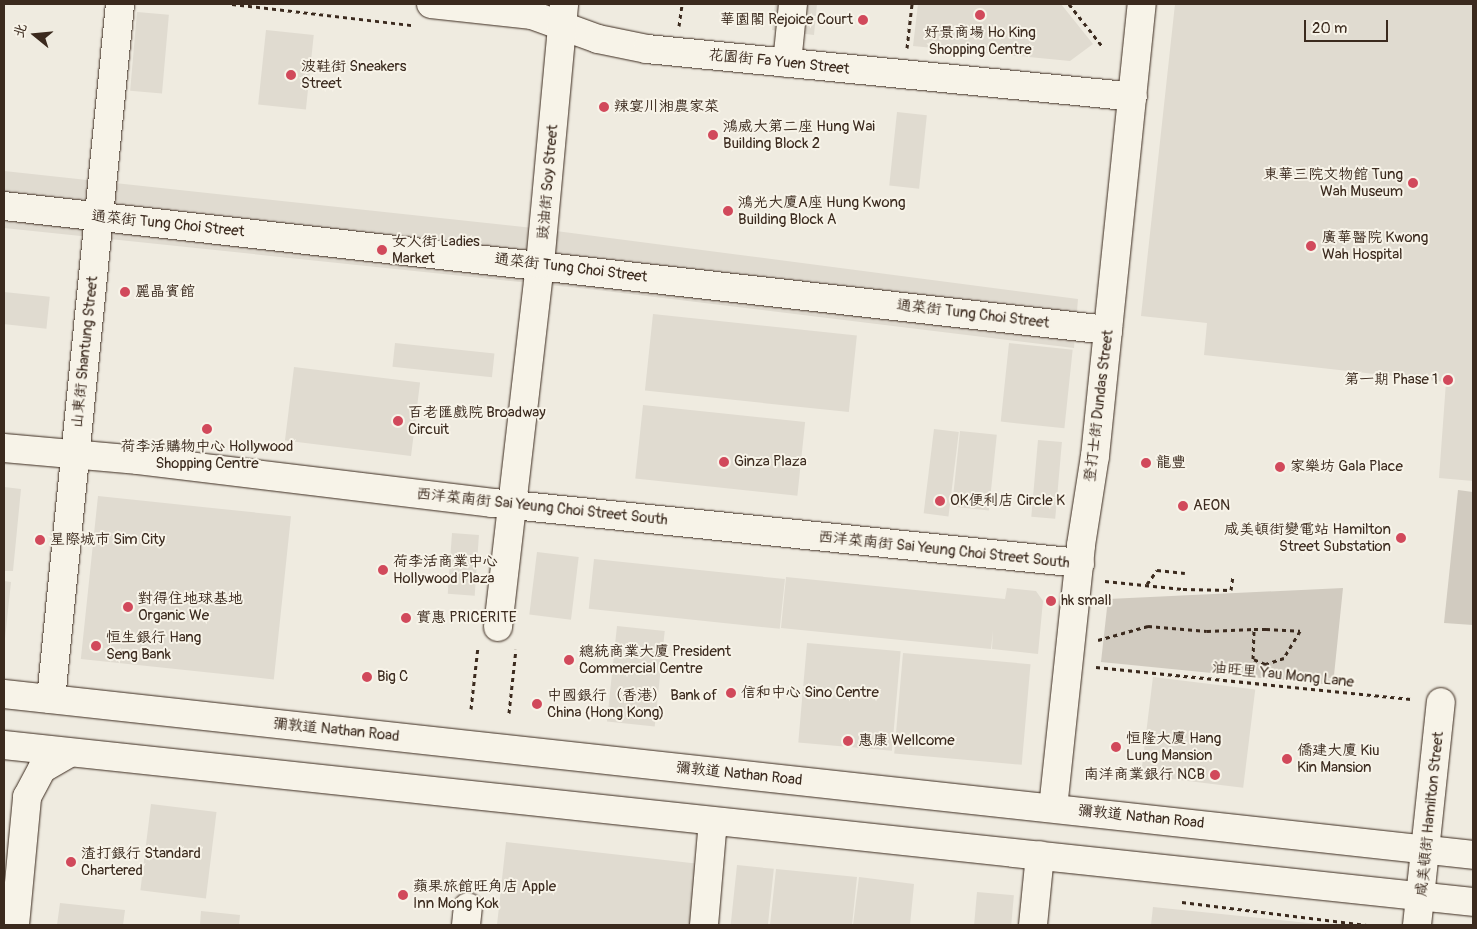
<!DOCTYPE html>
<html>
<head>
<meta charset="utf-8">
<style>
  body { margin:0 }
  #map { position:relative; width:1477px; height:929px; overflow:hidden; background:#efebe0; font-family:Pangolin,"LXGW WenKai TC",sans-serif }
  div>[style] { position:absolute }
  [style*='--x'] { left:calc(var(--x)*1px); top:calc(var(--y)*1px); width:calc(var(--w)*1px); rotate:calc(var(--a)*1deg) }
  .built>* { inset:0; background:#e0dbd0; transform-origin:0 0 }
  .green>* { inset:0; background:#d1cbc0 }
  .path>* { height:3px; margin-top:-1.5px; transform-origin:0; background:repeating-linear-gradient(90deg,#3b2a1e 0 4px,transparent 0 8px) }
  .roads { filter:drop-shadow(0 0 1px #3b2a1e) drop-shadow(0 0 1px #3b2a1e) }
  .minor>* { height:28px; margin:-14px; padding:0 14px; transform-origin:14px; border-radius:14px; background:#f7f3e8 }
  .major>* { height:28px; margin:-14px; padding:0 14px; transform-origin:14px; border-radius:14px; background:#f7f3e8 }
  .dots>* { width:14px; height:14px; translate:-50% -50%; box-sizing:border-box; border:2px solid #f7f3e8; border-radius:50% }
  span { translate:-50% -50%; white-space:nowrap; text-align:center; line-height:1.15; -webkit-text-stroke:4px #f7f3e8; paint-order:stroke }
  .poi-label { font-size:15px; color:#3b2a1e }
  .right { translate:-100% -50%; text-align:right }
  .left { translate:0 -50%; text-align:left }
  .street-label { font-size:15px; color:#3b2a1e }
  .frame { position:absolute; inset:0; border:5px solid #3b2a1e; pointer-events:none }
  .north { position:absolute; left:10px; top:10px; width:50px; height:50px; -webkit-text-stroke:4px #f7f3e8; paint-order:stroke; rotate:287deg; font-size:14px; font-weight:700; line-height:20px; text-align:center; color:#3b2a1e }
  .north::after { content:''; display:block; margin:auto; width:18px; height:22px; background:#3b2a1e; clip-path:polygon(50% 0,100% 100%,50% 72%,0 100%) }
  .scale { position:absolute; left:1304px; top:20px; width:84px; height:22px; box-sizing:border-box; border:2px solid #3b2a1e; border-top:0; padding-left:6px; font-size:15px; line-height:18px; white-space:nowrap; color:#3b2a1e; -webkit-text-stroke:4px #f7f3e8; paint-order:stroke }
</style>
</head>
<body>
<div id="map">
  <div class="built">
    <i style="clip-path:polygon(775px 4px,817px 4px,814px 35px,772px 30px)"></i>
    <i style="clip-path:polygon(918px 4px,1061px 4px,1093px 44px,1070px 61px,913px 46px)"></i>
    <i style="clip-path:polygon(1175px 4px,1473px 4px,1473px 481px,1439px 478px,1446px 382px,1204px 355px,1207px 323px,1141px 316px)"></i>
    <i style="left:137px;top:12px;width:32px;height:79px;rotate:5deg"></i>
    <i style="left:266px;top:30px;width:48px;height:75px;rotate:6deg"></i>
    <i style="left:897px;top:112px;width:30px;height:74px;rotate:6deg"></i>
    <i style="clip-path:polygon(4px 171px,533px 228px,1078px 299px,1074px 348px,597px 290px,4px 228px)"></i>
    <i style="left:4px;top:292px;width:46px;height:32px;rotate:6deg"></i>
    <i style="left:653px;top:314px;width:205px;height:77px;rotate:6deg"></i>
    <i style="left:395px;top:343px;width:100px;height:24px;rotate:6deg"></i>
    <i style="left:1009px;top:343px;width:64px;height:79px;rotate:6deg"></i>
    <i style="left:294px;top:367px;width:127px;height:74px;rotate:7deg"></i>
    <i style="left:643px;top:405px;width:163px;height:74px;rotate:6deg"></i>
    <i style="left:934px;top:429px;width:25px;height:85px;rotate:7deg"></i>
    <i style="left:960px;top:431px;width:37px;height:76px;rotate:6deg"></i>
    <i style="left:1038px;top:440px;width:24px;height:77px;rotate:5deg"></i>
    <i style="clip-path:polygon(4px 487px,21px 489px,13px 571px,4px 571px)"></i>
    <i style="left:98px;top:496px;width:194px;height:164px;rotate:6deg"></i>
    <i style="left:452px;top:533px;width:27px;height:61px;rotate:4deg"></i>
    <i style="left:537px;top:552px;width:42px;height:63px;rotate:7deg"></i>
    <i style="left:594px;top:559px;width:192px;height:50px;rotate:6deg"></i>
    <i style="clip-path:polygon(786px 577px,1005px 599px,1007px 588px,1036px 591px,1043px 601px,1038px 654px,992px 649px,993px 631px,991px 649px,781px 628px)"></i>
    <i style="clip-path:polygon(4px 581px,11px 582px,4px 648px)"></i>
    <i style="left:617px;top:626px;width:48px;height:96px;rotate:6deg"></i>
    <i style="left:807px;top:643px;width:94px;height:100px;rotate:5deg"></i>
    <i style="left:903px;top:653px;width:128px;height:101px;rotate:5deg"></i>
    <i style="left:1153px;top:677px;width:103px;height:99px;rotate:7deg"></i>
    <i style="left:151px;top:804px;width:66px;height:87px;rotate:7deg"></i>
    <i style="clip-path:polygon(506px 842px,700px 864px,693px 925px,497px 925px)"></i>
    <i style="left:737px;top:865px;width:37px;height:60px;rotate:6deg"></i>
    <i style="clip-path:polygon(776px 869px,857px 877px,852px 925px,770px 925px)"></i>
    <i style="clip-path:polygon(859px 877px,914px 884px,910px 925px,853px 925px)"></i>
    <i style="left:977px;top:892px;width:37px;height:33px;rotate:5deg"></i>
    <i style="clip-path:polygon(60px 903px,125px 910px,123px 925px,57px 925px)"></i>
    <i style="clip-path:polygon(1153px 907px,1327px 925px,1151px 925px)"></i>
    <i style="clip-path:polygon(201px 911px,240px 915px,239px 925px,200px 925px)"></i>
  </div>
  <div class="green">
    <i style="clip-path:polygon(1458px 490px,1473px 492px,1473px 625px,1444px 623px)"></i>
    <i style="clip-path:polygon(1343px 588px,1333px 685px,1101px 662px,1108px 599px)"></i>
  </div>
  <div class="path">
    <i style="--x:232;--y:4;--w:181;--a:6.7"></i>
    <i style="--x:1069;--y:4;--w:53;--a:51.8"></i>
    <i style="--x:679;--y:26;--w:22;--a:-82"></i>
    <i style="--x:907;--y:48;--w:44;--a:-83.5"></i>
    <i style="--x:1105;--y:581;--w:78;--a:5.9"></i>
    <i style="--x:1183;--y:589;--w:48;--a:1.2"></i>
    <i style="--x:1231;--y:590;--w:15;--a:-82"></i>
    <i style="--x:1147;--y:584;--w:17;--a:-54"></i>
    <i style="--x:1157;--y:570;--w:28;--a:6"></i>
    <i style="--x:1098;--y:640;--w:52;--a:-15.6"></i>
    <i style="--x:1148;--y:626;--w:59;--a:4.8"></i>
    <i style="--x:1207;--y:631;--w:47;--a:-2.4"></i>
    <i style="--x:1254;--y:629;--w:12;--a:0"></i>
    <i style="--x:1266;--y:629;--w:34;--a:3"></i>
    <i style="--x:1300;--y:631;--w:31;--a:121"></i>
    <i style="--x:1284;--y:658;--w:20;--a:162"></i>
    <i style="--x:1265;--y:664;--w:13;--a:-157"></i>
    <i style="--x:1253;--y:659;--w:30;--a:-88"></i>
    <i style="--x:1096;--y:667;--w:319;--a:5.8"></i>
    <i style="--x:471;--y:709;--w:62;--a:-83.6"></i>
    <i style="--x:509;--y:713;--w:64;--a:-83.8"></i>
    <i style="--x:1182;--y:902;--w:186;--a:7.1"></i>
  </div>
  <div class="roads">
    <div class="minor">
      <i style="--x:431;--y:4;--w:102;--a:6.2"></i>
      <i style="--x:532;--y:15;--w:70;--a:20"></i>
      <i style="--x:598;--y:39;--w:50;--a:11.5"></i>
      <i style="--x:647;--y:49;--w:488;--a:5.6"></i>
      <i style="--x:787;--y:63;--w:59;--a:-84.2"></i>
      <i style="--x:4;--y:206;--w:1111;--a:6.41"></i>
      <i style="--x:4;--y:448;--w:135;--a:5.1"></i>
      <i style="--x:138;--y:460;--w:358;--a:6.9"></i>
      <i style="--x:493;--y:503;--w:590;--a:5.84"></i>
      <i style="--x:498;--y:627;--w:365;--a:-83.4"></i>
      <i style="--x:540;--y:264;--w:261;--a:-84.7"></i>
      <i style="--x:51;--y:699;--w:698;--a:-84.33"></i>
      <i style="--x:1053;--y:808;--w:264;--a:-83.9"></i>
      <i style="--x:1081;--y:545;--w:90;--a:-81.1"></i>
      <i style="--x:1095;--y:456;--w:454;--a:-84.1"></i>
      <i style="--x:15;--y:925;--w:129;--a:-84.6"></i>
      <i style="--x:27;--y:797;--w:32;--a:-62"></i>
      <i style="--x:42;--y:769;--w:32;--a:-30"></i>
      <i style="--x:466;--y:925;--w:18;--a:-84"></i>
      <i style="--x:704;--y:925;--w:93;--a:-85.1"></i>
      <i style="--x:712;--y:832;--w:11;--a:-105"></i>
      <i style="--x:1033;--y:925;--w:70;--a:-84.3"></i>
      <i style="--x:1417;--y:925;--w:224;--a:-83.9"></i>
    </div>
    <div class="major">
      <i style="--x:4;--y:694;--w:1478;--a:6.25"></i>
      <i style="--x:4;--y:745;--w:1477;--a:6.1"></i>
    </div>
  </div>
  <div class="dots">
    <i style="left:980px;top:15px;background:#d1495b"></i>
    <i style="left:863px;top:20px;background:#d1495b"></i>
    <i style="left:291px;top:75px;background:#d1495b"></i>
    <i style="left:604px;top:107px;background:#d1495b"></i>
    <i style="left:713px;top:135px;background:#d1495b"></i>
    <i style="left:1413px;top:183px;background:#d1495b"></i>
    <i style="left:728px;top:211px;background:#d1495b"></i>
    <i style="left:1311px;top:246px;background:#d1495b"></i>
    <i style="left:382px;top:250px;background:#d1495b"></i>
    <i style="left:125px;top:292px;background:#d1495b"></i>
    <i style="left:1448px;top:380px;background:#d1495b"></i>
    <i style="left:398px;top:421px;background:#d1495b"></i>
    <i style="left:207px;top:429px;background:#d1495b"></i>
    <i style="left:724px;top:462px;background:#d1495b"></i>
    <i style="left:1146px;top:463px;background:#d1495b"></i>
    <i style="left:1280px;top:467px;background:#d1495b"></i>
    <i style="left:940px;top:501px;background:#d1495b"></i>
    <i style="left:1183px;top:506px;background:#d1495b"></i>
    <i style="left:1401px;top:538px;background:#d1495b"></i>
    <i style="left:40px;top:540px;background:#d1495b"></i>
    <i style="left:383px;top:570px;background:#d1495b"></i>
    <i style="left:1051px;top:601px;background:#d1495b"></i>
    <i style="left:128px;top:607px;background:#d1495b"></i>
    <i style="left:406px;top:618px;background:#d1495b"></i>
    <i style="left:96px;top:646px;background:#d1495b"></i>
    <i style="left:569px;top:660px;background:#d1495b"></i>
    <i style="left:367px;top:677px;background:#d1495b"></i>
    <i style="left:731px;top:693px;background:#d1495b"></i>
    <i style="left:537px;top:704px;background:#d1495b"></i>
    <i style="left:848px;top:741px;background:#d1495b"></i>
    <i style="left:1116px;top:747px;background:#d1495b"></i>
    <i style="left:1287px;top:759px;background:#d1495b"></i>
    <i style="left:1215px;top:775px;background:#d1495b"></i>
    <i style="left:71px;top:862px;background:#d1495b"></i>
    <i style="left:403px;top:895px;background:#d1495b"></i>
  </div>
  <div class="poi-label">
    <span class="right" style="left:853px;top:20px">華園閣 Rejoice Court</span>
    <span style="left:980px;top:41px">好景商場 Ho King<br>Shopping Centre</span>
    <span class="left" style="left:301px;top:75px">波鞋街 Sneakers<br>Street</span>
    <span class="left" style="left:614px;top:107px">辣宴川湘農家菜</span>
    <span class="left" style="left:723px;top:135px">鴻威大第二座 Hung Wai<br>Building Block 2</span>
    <span class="right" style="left:1403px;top:183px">東華三院文物館 Tung<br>Wah Museum</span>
    <span class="left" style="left:738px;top:211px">鴻光大廈A座 Hung Kwong<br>Building Block A</span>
    <span class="left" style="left:1322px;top:246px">廣華醫院 Kwong<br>Wah Hospital</span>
    <span class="left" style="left:392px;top:250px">女人街 Ladies<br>Market</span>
    <span class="left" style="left:135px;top:292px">麗晶賓館</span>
    <span class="right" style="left:1438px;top:380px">第一期 Phase 1</span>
    <span class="left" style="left:408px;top:421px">百老匯戲院 Broadway<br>Circuit</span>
    <span style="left:207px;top:455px">荷李活購物中心 Hollywood<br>Shopping Centre</span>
    <span class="left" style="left:734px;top:462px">Ginza Plaza</span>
    <span class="left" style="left:1156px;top:463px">龍豐</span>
    <span class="left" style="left:1290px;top:467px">家樂坊 Gala Place</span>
    <span class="left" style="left:950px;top:501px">OK便利店 Circle K</span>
    <span class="left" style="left:1193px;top:506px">AEON</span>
    <span class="right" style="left:1391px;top:538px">咸美頓街變電站 Hamilton<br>Street Substation</span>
    <span class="left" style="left:50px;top:540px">星際城市 Sim City</span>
    <span class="left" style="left:393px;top:570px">荷李活商業中心<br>Hollywood Plaza</span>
    <span class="left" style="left:138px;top:607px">對得住地球基地<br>Organic We</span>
    <span class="left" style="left:1061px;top:601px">hk small</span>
    <span class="left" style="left:416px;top:618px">實惠 PRICERITE</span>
    <span class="left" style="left:106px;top:646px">恒生銀行 Hang<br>Seng Bank</span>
    <span class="left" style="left:579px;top:660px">總統商業大廈 President<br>Commercial Centre</span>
    <span class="left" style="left:377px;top:677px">Big C</span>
    <span class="left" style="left:741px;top:693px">信和中心 Sino Centre</span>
    <span class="left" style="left:547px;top:704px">中國銀行（香港） Bank of<br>China (Hong Kong)</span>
    <span class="left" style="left:1126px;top:747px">恒隆大廈 Hang<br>Lung Mansion</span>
    <span class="left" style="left:858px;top:741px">惠康 Wellcome</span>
    <span class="left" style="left:1297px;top:759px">僑建大廈 Kiu<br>Kin Mansion</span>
    <span class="right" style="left:1205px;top:775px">南洋商業銀行 NCB</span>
    <span class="left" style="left:81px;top:862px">渣打銀行 Standard<br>Chartered</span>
    <span class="left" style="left:413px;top:895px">蘋果旅館旺角店 Apple<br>Inn Mong Kok</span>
  </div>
  <div class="street-label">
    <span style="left:779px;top:62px;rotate:6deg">花園街 Fa Yuen Street</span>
    <span style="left:548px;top:182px;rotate:-85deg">豉油街 Soy Street</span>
    <span style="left:168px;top:224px;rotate:6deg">通菜街 Tung Choi Street</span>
    <span style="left:571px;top:268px;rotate:7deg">通菜街 Tung Choi Street</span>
    <span style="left:973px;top:314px;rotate:7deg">通菜街 Tung Choi Street</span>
    <span style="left:85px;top:352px;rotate:-84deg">山東街 Shantung Street</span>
    <span style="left:1099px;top:406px;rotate:-83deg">登打士街 Dundas Street</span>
    <span style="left:542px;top:507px;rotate:6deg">西洋菜南街 Sai Yeung Choi Street South</span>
    <span style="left:944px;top:550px;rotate:6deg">西洋菜南街 Sai Yeung Choi Street South</span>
    <span style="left:1283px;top:675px;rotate:6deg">油旺里 Yau Mong Lane</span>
    <span style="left:336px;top:730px;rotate:6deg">彌敦道 Nathan Road</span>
    <span style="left:739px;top:774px;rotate:6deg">彌敦道 Nathan Road</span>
    <span style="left:1430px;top:814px;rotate:-84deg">咸美頓街 Hamilton Street</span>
    <span style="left:1141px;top:817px;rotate:6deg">彌敦道 Nathan Road</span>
  </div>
  <div class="frame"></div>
  <div class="north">北</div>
  <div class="scale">20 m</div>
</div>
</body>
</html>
